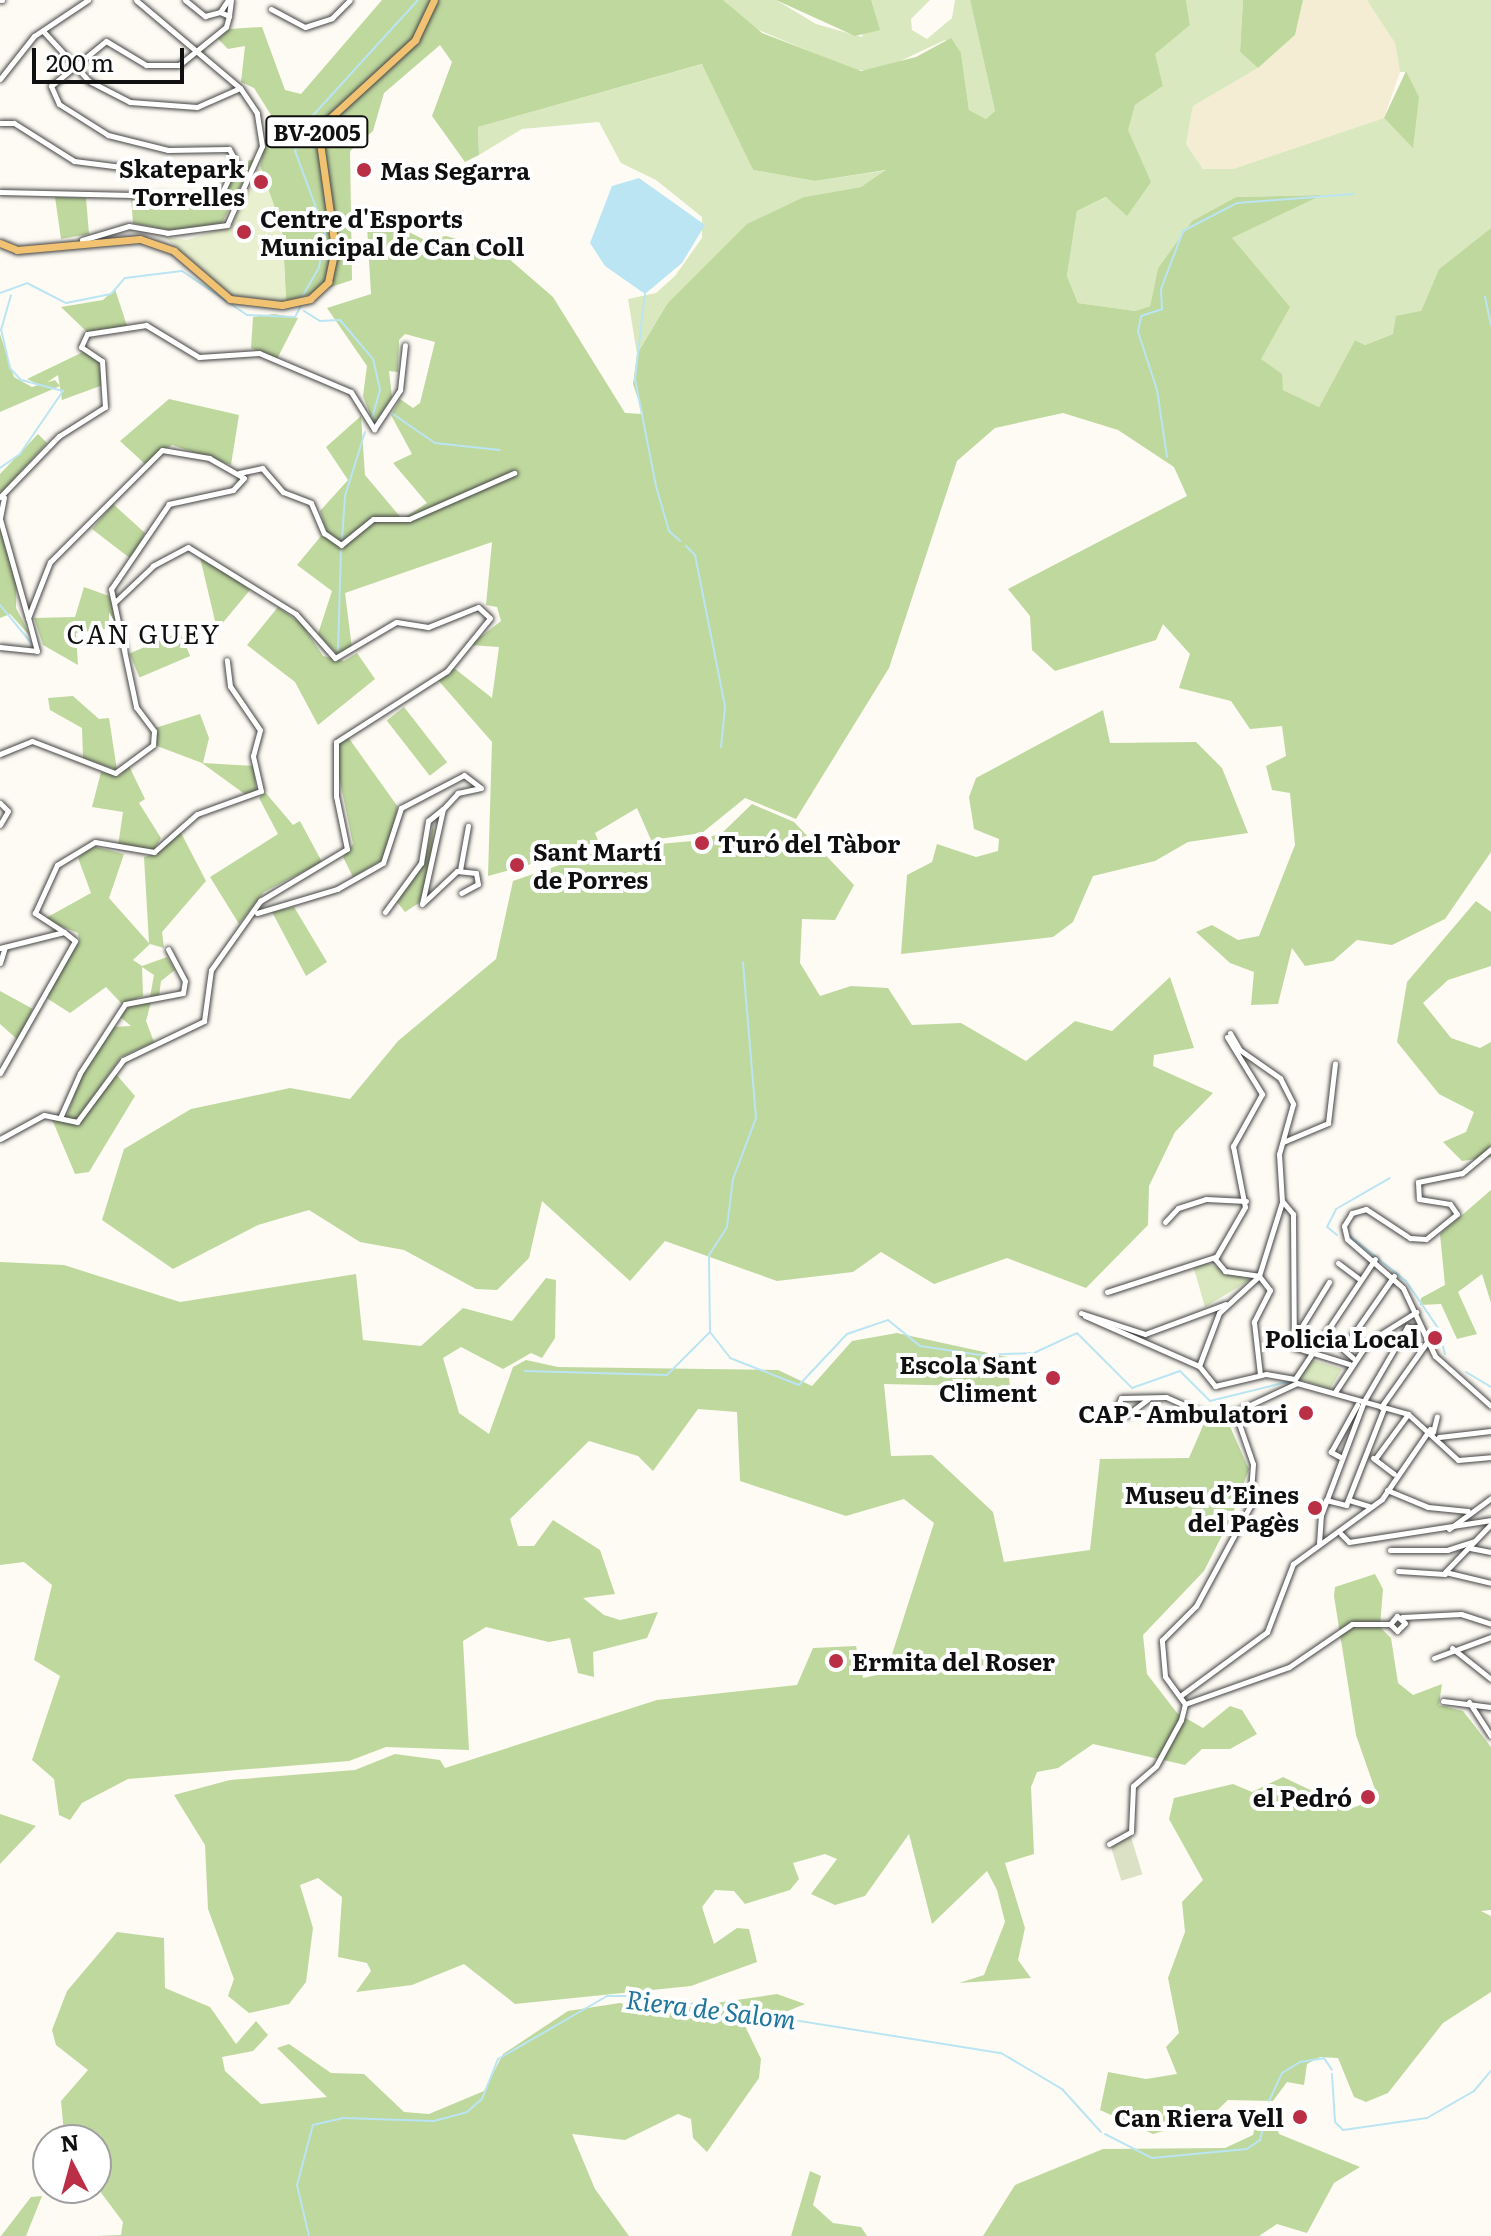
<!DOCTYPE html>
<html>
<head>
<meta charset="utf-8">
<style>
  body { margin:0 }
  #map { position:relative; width:1491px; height:2236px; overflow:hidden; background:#fefbf4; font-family:Literata,serif }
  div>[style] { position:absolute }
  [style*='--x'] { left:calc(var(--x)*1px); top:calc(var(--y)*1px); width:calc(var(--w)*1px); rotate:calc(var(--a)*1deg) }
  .farmland>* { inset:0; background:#f4edd4 }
  .green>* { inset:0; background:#d9e8be }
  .forest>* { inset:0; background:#bfd89e; transform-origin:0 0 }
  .cemetery>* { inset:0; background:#dbe1c4; transform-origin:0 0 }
  .pitch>* { inset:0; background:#e8f0cf }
  .water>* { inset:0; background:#bbe5f3 }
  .stream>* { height:2px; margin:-1px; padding:0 1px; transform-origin:1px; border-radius:1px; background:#bbe5f3 }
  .roads { filter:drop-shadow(0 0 2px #434343) drop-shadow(0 0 2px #434343) }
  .minor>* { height:5px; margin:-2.5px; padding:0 2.5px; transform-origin:2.5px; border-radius:2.5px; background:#fff }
  .major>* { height:7px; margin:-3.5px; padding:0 3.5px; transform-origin:3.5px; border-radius:3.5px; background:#f1c271 }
  .dots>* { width:22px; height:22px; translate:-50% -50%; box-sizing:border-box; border:4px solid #fff; border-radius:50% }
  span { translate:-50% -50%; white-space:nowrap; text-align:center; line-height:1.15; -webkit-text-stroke:8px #fff; paint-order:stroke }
  .shield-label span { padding:2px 6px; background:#fff; border:2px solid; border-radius:6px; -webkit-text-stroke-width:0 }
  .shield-label { font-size:22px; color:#101010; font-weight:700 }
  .poi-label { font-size:24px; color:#101010; font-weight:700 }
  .right { translate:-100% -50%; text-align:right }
  .left { translate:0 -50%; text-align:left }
  .neighbourhood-label { font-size:26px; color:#101010; letter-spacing:2px }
  .water-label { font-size:26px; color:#1e759d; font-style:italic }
  .north { position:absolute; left:32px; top:2124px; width:80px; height:80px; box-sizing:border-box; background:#fff; border:2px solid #9f9f9f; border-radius:50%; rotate:354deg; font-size:22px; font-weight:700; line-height:32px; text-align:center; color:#101010 }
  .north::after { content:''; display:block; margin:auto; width:28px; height:36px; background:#ba2e46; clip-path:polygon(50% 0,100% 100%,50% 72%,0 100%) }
  .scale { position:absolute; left:32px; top:48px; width:152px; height:36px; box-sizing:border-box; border:4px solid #101010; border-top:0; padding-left:10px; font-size:24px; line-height:28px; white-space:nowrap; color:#101010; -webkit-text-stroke:6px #fff; paint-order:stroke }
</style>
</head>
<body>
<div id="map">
  <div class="farmland">
    <i style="clip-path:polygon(1303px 0,1367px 0,1377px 13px,1395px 43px,1400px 72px,1384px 118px,1233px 169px,1203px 169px,1186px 144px,1193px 106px,1258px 68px,1295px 35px)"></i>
  </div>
  <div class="green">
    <i style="clip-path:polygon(723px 0,776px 0,816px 24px,862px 37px,871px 0,930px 0,911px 19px,912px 30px,927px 39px,952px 18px,955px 0,970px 0,995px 111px,986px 119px,969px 110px,961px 53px,945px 40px,881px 70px,855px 70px,749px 26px)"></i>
    <i style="clip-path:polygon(1186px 0,1243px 0,1240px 52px,1258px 68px,1193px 106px,1186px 144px,1203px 169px,1233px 169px,1384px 118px,1413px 147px,1406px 72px,1400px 72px,1395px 43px,1367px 0,1491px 0,1491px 228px,1439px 269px,1421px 311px,1393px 334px,1365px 345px,1355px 340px,1319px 407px,1283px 390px,1261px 359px,1232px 238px,1321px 195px,1236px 197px,1192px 221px,1158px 268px,1150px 306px,1135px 311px,1078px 303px,1067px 276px,1077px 211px,1107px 197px,1135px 105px,1163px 86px,1154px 54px,1190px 25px)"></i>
    <i style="clip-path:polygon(703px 64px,753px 170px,815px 181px,889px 170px,861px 187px,804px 197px,667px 304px,637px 354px,628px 299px,656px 293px,675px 276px,702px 238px,702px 217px,656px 180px,621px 163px,599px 122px,522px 129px,479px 155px,478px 127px)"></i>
    <i style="clip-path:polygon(1192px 1262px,1207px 1263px,1250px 1280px,1205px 1307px)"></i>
    <i style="clip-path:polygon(1309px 1359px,1342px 1369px,1330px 1389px,1298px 1379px)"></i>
  </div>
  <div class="forest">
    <i style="clip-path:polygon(382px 0,723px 0,762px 33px,861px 71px,916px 57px,951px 38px,961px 53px,969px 110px,986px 119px,995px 111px,970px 0,1186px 0,1190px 25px,1155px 54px,1163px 86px,1135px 105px,1128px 130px,1151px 182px,1127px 216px,1106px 197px,1077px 211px,1067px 276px,1078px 303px,1135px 311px,1150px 306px,1158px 268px,1192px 221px,1236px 197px,1322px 195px,1232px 238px,1290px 307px,1261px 359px,1282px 374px,1283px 390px,1319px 407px,1355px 340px,1365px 345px,1393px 334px,1396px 316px,1421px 311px,1439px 269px,1491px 228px,1491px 852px,1445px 919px,1392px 945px,1357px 940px,1333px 961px,1305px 966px,1292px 948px,1278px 1004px,1251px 1005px,1254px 972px,1230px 963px,1196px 932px,1212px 925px,1238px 940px,1259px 936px,1295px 845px,1290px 793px,1272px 790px,1266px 766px,1286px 756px,1282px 726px,1250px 729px,1231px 701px,1179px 688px,1190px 654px,1163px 624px,1156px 640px,1055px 671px,1032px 650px,1030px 616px,1008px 589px,1187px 496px,1174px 467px,1118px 430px,1063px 413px,995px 428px,957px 461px,889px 668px,796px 819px,745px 798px,702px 833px,651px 840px,637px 808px,595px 833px,600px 845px,488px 876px,492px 742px,438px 680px,454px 668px,492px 698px,499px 647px,470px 645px,501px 621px,497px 607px,486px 605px,492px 542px,345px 593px,352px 648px,338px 655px,318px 634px,332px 591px,297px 565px,326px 530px,320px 511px,348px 480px,326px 447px,361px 416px,365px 475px,402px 519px,427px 503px,393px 463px,412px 454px,391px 415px,400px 399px,413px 408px,420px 403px,435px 342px,405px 334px,399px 340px,398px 372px,389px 371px,392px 397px,374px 425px,363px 396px,367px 366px,327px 308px,371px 294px,367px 226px,382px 219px,425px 240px,446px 236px,501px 252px,553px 297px,625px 413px,643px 414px,633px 384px,637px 354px,667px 304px,747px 224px,804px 197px,861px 187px,886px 170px,815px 181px,753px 170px,702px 64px,478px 127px,479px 155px,465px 162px,432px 116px,452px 62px,440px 45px,384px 93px,373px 131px,350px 151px,352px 280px,286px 302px,283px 236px,260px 166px,271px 115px,254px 88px,241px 82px,245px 46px,228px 49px,218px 39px,229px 29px,262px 27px,285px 90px,301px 94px)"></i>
    <i style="clip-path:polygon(776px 0,871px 0,880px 30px,855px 36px)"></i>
    <i style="clip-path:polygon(1243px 0,1303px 0,1295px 35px,1258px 68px,1240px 52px)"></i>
    <i style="clip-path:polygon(1406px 71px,1419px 97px,1413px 148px,1384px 118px)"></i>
    <i style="clip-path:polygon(255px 159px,222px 223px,173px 231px,133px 223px,131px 197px,216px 201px,239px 163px)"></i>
    <i style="clip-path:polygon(55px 197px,86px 198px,89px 234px,61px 239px)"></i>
    <i style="clip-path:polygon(115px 289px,127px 326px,88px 333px,61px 307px,103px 300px)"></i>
    <i style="clip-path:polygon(274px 314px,298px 318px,277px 359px,251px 348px,253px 317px)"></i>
    <i style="clip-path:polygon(0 334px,14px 377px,32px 387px,55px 380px,60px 386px,0 412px)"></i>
    <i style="clip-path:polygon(83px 352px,98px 360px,103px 385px,62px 400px,58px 375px,42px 386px,27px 379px)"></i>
    <i style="clip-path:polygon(169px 399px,239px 415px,231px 465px,172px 445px,145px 464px,120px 441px)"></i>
    <i style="clip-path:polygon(38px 434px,47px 443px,0 494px,0 474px)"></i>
    <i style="clip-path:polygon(113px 504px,145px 533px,131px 559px,92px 529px)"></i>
    <i style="clip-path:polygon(0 528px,17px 568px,16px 608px,31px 637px,10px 614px,0 618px)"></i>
    <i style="clip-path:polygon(199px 553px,250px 590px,221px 625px,215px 621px)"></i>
    <i style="clip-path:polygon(84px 587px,109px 596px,120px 627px,76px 633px,78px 665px,43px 645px,34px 618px,75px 617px)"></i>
    <i style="clip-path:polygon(278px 607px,302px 624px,323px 656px,344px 661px,357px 653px,375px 679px,318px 725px,295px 682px,247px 645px)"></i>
    <i style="left:180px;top:632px;width:26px;height:55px;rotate:67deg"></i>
    <i style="clip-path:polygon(73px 696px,99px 719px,109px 718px,117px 770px,83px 758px,82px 728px,50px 710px,48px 698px)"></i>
    <i style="left:404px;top:707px;width:70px;height:22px;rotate:52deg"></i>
    <i style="clip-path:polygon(1103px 710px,1110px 743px,1196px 742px,1222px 768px,1248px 833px,1188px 842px,1155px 861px,1093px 876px,1073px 922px,1053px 937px,901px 954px,907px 875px,932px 862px,937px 844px,976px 857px,998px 851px,999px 839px,974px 829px,969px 797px,976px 778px)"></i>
    <i style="clip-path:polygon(200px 714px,209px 738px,203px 763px,254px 766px,256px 791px,246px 795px,202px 763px,157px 746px,155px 728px)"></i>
    <i style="clip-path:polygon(348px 737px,398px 807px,385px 858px,353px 877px,343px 857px,353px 844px,337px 767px,337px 745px)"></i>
    <i style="clip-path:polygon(129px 766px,145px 799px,139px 803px,161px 838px,154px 850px,118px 846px,123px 812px,92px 807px,101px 772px,119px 776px)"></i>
    <i style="clip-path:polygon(265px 792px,293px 825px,300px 821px,322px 862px,264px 892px,239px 924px,210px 877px,278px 834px,259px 798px)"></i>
    <i style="clip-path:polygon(752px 804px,794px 822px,854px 885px,835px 920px,802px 919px,800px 963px,820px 996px,851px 986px,888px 988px,912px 1025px,961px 1023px,1026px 1061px,1075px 1021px,1112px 1031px,1170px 977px,1194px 1048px,1154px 1055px,1153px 1066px,1213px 1093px,1175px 1132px,1149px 1186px,1148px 1225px,1086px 1288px,1007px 1258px,934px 1284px,881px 1252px,853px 1272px,777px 1281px,665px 1241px,630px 1281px,542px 1201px,529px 1258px,497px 1290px,476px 1289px,404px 1250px,360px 1242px,309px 1210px,258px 1225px,173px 1269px,102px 1220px,124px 1149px,191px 1109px,290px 1088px,350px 1099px,398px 1041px,496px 959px,513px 881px,606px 849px,703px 840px,723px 832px)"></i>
    <i style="clip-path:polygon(434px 821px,430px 876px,419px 903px,405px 912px,397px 902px,424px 864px)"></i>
    <i style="clip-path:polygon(179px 829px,206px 881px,162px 932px,164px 948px,150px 944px,133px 960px,142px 966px,167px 957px,175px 970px,161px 981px,159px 997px,150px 997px,154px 975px,142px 967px,143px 996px,122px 1004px,106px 987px,70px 1013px,45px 997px,79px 942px,78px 933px,44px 919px,91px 893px,78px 858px,92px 846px,124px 854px,109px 898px,149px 943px,144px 857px,158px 853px)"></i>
    <i style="clip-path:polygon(1476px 901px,1491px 912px,1491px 966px,1448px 980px,1423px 1003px,1451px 1038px,1480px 1048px,1491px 1042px,1491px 1157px,1462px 1161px,1443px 1142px,1466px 1132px,1474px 1112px,1439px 1094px,1397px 1042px,1407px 982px)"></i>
    <i style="clip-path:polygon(294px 907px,327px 962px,306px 976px,272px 912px)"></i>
    <i style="clip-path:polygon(0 991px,33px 1009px,18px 1040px,0 1024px)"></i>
    <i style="clip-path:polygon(135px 1002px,151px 1002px,146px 1021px,154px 1042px,121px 1057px,77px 1119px,66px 1119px,80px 1077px,112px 1027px,131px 1026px,119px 1016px)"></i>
    <i style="clip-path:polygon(115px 1073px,135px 1096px,89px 1172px,75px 1174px,51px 1117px,78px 1125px)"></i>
    <i style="clip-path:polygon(1491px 1190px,1491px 1303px,1482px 1274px,1458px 1292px,1477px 1334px,1457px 1339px,1441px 1304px,1420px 1305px,1421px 1298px,1445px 1285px,1440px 1234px)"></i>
    <i style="clip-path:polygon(0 1262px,64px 1265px,180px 1302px,356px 1274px,363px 1340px,421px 1346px,463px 1308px,512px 1321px,546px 1278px,556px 1280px,555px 1338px,542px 1358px,531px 1353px,503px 1369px,461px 1347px,443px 1358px,459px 1413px,489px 1434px,513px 1367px,526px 1360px,558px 1367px,778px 1370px,812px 1386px,852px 1341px,897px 1333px,1007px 1357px,1010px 1387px,884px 1384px,891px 1456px,932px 1455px,993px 1512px,1004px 1562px,1090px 1550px,1100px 1459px,1189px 1458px,1205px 1421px,1227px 1420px,1249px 1469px,1232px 1516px,1204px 1571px,1143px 1635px,1147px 1674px,1177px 1713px,1203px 1728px,1230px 1706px,1242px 1710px,1257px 1734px,1230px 1749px,1202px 1749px,1185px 1765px,1093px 1744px,1058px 1768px,1037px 1772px,1031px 1787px,1034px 1854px,1005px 1863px,1025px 1928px,1018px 1960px,1031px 1978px,959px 1983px,984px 1975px,1005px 1922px,997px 1890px,987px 1871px,932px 1924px,909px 1834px,865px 1896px,835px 1905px,811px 1894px,837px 1859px,825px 1854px,793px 1863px,799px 1879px,790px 1890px,745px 1904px,734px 1891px,715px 1890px,702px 1907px,714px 1944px,737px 1928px,749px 1929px,757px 1962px,691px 1986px,515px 2004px,464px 1964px,412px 1985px,356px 1992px,371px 1971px,367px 1963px,338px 1957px,342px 1897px,318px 1878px,300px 1885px,313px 1928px,306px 1982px,289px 2004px,249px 2013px,228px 1996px,234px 1979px,208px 1909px,205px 1845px,174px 1795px,230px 1780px,355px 1770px,395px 1754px,440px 1760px,445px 1768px,657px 1700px,797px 1685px,813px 1648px,856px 1646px,863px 1678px,886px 1673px,934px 1523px,904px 1499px,846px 1516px,740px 1481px,737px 1412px,698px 1409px,653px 1471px,638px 1456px,589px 1441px,510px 1519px,518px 1546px,534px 1546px,553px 1520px,600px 1550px,615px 1594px,583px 1598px,604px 1615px,620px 1620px,658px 1612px,647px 1638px,593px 1652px,594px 1677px,578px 1673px,570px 1638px,549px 1642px,486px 1627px,463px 1641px,469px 1750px,386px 1747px,349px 1761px,128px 1779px,82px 1803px,70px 1820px,59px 1815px,54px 1779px,32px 1760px,60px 1676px,34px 1660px,52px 1585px,24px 1562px,0 1565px)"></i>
    <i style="clip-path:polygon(1375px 1574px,1383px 1589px,1380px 1627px,1391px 1638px,1398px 1683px,1413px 1695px,1442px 1684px,1439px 1705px,1463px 1711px,1491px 1747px,1491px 1910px,1481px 1911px,1491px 1916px,1491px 1992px,1443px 2023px,1388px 2093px,1366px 2102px,1354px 2097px,1338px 2058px,1320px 2057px,1307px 2064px,1304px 2085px,1287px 2082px,1273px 2101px,1228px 2100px,1209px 2118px,1153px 2134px,1100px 2110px,1108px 2072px,1146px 2079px,1177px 2074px,1166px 2047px,1179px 2033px,1168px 1978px,1185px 1932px,1182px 1902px,1203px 1880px,1169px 1819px,1174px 1798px,1233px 1784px,1252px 1792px,1283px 1777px,1350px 1809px,1378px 1798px,1356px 1735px,1334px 1596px,1335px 1587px)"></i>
    <i style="clip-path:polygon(0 1814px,36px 1826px,0 1864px)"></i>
    <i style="clip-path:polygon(117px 1932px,164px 1938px,165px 1988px,210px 2007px,236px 2044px,256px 2021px,268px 2035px,253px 2051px,222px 2057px,225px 2071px,261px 2104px,327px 2097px,277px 2048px,289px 2044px,331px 2073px,364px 2074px,404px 2112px,429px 2114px,484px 2091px,503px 2054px,568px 2011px,620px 2003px,655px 2012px,777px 1994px,805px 2004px,746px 2028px,761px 2059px,759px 2078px,707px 2152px,693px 2138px,691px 2119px,678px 2114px,625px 2140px,572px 2134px,595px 2189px,629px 2236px,96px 2236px,121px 2235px,123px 2222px,96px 2186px,96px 2140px,64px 2134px,61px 2101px,88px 2070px,56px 2045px,52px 2030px,67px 1991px)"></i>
    <i style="clip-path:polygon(1259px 2111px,1271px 2111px,1279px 2134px,1360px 2167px,1334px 2183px,1307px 2233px,1277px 2224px,1259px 2236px,983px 2236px,1015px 2185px,1103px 2149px,1225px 2148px,1253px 2135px)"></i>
    <i style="clip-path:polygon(810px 2171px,821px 2176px,813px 2205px,833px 2223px,861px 2227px,867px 2236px,791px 2236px)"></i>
    <i style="clip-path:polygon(42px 2196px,26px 2236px,1px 2236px,31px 2197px)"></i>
  </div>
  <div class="cemetery">
    <i style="left:1131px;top:1837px;width:39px;height:22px;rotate:73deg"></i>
  </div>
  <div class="pitch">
    <i style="clip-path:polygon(260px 166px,282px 227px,286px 302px,229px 295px,165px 237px,187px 240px,232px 225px)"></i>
  </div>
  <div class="water">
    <i style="clip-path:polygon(639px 178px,705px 225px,682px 263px,645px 294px,605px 266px,590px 243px,612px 186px)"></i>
  </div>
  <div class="stream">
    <i style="--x:306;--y:123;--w:166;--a:-47.7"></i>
    <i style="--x:0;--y:293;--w:29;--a:-20"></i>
    <i style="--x:27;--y:283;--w:44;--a:27.1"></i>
    <i style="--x:66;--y:303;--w:46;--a:-11.3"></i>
    <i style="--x:111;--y:294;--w:21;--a:-49"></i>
    <i style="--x:125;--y:278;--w:57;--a:-7"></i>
    <i style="--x:182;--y:271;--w:78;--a:34.1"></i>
    <i style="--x:247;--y:315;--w:48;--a:2.4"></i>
    <i style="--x:295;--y:317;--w:15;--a:-62"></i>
    <i style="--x:645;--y:294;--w:86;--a:96.7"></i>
    <i style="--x:635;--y:379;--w:109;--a:78.9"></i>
    <i style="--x:656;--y:486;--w:47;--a:73.9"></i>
    <i style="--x:669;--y:531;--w:15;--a:42"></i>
    <i style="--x:302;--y:297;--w:34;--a:-60"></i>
    <i style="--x:319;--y:267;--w:36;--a:-80"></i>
    <i style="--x:325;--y:232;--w:86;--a:-110.3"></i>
    <i style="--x:295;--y:151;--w:23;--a:-72"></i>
    <i style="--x:1485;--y:297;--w:29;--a:78"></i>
    <i style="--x:304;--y:311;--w:19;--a:32"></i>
    <i style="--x:320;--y:321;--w:20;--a:-3"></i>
    <i style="--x:340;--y:320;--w:51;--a:49.8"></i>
    <i style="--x:373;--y:359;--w:32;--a:77"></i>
    <i style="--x:380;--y:390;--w:32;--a:106"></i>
    <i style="--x:1;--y:330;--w:36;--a:-74"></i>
    <i style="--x:393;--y:414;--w:51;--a:34.6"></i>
    <i style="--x:435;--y:443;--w:65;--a:6.1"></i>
    <i style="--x:1167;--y:457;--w:68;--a:-98.5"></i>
    <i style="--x:1157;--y:390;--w:61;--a:-108.1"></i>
    <i style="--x:1138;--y:332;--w:16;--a:-79"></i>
    <i style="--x:1141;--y:316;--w:22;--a:-18"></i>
    <i style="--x:1162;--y:309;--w:20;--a:-93"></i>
    <i style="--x:1161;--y:289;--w:62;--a:-69.2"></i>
    <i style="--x:1183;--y:231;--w:61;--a:-27.4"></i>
    <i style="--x:1237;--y:203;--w:117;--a:-4.4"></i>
    <i style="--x:0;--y:468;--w:24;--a:-35"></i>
    <i style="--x:20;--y:454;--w:76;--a:-55.7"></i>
    <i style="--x:63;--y:391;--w:43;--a:-165.3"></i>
    <i style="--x:21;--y:380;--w:16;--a:-133"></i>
    <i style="--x:10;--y:368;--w:39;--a:-103"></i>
    <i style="--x:342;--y:540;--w:44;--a:-86.1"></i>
    <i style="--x:345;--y:496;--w:67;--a:-72.6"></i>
    <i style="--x:686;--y:546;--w:13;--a:45"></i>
    <i style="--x:695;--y:555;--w:155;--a:78.8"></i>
    <i style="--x:725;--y:707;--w:40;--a:95.7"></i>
    <i style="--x:0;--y:605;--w:50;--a:50.6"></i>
    <i style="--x:338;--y:650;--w:99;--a:-88.3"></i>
    <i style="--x:1337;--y:1235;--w:13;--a:-141"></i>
    <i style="--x:1327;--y:1227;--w:20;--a:-63"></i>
    <i style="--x:1336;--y:1209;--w:62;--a:-29.9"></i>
    <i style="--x:1350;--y:1236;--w:72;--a:38.8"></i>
    <i style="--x:1406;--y:1281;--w:57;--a:55.8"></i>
    <i style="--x:1438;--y:1328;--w:27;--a:75"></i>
    <i style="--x:710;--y:1331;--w:76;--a:-90.8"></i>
    <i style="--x:709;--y:1255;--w:33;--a:-57"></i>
    <i style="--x:727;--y:1227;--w:48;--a:-82.9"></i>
    <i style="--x:733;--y:1179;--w:65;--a:-69.3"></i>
    <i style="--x:756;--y:1118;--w:156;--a:-94.8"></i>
    <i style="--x:525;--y:1371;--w:142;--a:1.6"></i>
    <i style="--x:667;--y:1375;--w:61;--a:-45"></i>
    <i style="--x:710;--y:1332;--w:33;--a:52"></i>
    <i style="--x:730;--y:1358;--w:74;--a:21.4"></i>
    <i style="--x:799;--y:1385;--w:70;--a:-46.7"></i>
    <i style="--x:847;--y:1334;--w:43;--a:-18.9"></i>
    <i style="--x:888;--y:1320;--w:41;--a:39.1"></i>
    <i style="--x:920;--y:1346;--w:61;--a:8.5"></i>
    <i style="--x:980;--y:1355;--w:54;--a:-2.1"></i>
    <i style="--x:1034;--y:1353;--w:47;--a:-24.9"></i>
    <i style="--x:1077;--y:1333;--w:78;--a:45"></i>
    <i style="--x:1132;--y:1388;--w:51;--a:-19.5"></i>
    <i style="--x:1180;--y:1371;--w:42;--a:45"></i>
    <i style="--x:1210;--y:1401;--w:79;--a:-13.9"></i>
    <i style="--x:1466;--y:1372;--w:29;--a:31"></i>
    <i style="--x:1332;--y:2074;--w:48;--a:86.4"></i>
    <i style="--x:1335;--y:2122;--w:11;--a:45"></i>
    <i style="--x:1343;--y:2130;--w:85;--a:-8.1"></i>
    <i style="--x:1427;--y:2118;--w:54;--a:-29.9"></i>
    <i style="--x:1474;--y:2091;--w:26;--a:-50"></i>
    <i style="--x:1269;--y:2101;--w:31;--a:-65"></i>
    <i style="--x:1282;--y:2073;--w:21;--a:-31"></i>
    <i style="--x:1300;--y:2062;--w:24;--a:-9"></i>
    <i style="--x:1324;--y:2058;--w:14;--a:56"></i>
    <i style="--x:1105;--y:2134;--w:53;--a:27.1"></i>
    <i style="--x:1152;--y:2158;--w:95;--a:-5.4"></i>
    <i style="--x:1247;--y:2149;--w:16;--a:-35"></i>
    <i style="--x:1260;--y:2140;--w:34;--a:-76"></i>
    <i style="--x:309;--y:2236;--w:52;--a:-103.2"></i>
    <i style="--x:297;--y:2185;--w:62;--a:-75.1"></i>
    <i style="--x:313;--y:2125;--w:31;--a:-13"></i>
    <i style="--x:343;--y:2118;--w:91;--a:1.9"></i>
    <i style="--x:434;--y:2121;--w:34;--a:-15"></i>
    <i style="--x:467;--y:2112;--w:20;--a:-41"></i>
    <i style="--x:482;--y:2099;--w:43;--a:-68.2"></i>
    <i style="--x:498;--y:2059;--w:126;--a:-30"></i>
    <i style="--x:607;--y:1996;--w:37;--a:0"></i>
    <i style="--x:644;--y:1996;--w:362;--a:9.1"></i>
    <i style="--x:1001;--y:2053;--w:71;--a:30.5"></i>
    <i style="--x:1062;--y:2089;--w:58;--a:47.8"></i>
  </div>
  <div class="roads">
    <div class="minor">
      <i style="--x:0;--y:0;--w:2;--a:0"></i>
      <i style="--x:185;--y:0;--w:26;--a:39"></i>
      <i style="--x:205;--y:16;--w:16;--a:-15"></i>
      <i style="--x:271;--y:9;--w:38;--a:28"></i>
      <i style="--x:305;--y:27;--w:28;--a:-18"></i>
      <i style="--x:332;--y:18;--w:25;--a:-45"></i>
      <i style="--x:220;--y:12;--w:10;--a:24"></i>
      <i style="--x:229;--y:16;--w:16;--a:-83"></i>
      <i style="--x:220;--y:12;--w:14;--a:-56"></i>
      <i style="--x:43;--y:31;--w:68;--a:47.4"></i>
      <i style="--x:89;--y:81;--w:46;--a:27.1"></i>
      <i style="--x:130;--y:102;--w:67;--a:4.3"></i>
      <i style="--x:197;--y:107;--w:47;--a:-23.8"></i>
      <i style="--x:0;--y:79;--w:55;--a:-51.7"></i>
      <i style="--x:34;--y:36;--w:65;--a:-33.7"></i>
      <i style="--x:0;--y:123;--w:14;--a:0"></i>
      <i style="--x:14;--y:123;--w:71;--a:32.3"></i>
      <i style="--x:74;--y:161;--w:72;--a:7.2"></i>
      <i style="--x:0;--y:192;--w:220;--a:1.3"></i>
      <i style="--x:220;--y:197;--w:38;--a:-65"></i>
      <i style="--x:236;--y:162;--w:15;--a:-118"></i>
      <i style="--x:229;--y:149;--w:61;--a:179.1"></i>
      <i style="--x:168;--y:150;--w:62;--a:-166"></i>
      <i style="--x:108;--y:135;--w:58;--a:-147.7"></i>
      <i style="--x:59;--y:104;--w:20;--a:-114"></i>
      <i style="--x:51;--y:86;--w:71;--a:-39.3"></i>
      <i style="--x:106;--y:41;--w:47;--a:31"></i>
      <i style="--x:146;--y:65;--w:33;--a:0"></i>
      <i style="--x:179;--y:65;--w:60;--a:-39"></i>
      <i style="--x:226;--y:27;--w:11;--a:-75"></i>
      <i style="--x:82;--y:240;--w:49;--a:-16.6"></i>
      <i style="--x:129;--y:226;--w:39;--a:10"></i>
      <i style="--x:167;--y:233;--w:61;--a:-7.6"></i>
      <i style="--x:227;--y:225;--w:86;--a:-66.1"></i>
      <i style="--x:262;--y:146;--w:33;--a:-99"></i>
      <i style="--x:257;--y:113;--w:30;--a:-124"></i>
      <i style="--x:240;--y:88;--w:136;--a:-139.8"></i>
      <i style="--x:239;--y:473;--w:24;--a:-12"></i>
      <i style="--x:262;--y:468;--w:32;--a:49"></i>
      <i style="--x:283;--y:492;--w:30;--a:21"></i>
      <i style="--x:311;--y:503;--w:33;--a:67"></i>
      <i style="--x:324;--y:533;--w:21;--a:35"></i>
      <i style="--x:341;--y:545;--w:41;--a:-39.1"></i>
      <i style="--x:373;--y:519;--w:36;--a:0"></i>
      <i style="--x:409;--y:519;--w:115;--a:-23.7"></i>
      <i style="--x:0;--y:497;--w:85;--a:-46"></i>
      <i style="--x:59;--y:436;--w:54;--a:-32.2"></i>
      <i style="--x:105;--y:407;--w:46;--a:-93.7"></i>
      <i style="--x:102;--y:361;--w:25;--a:-146"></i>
      <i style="--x:81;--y:347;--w:14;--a:-65"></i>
      <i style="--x:87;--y:334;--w:60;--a:-8.7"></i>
      <i style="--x:146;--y:325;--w:62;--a:31.1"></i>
      <i style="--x:199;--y:357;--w:60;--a:-3.8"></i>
      <i style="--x:259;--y:353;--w:100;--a:23"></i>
      <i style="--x:351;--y:392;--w:44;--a:58.1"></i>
      <i style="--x:374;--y:429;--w:47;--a:-56.3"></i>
      <i style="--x:400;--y:390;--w:45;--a:-83.7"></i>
      <i style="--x:0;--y:518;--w:21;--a:-79"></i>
      <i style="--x:0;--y:519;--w:103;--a:74.2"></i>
      <i style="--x:28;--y:618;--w:60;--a:-68.6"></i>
      <i style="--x:50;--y:562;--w:158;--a:-45"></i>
      <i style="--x:162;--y:450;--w:48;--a:9.7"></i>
      <i style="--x:209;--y:458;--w:40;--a:29.7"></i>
      <i style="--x:244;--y:478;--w:16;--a:133"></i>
      <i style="--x:233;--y:490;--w:66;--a:167.7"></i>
      <i style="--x:169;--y:504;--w:103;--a:124.3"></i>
      <i style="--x:111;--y:589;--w:121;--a:78"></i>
      <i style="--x:136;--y:707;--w:30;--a:53"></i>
      <i style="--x:154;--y:731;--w:14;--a:94"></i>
      <i style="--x:153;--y:745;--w:47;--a:143.6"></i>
      <i style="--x:115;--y:773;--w:89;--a:-158.9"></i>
      <i style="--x:32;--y:741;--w:35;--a:158"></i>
      <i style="--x:0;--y:647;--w:37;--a:6"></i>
      <i style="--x:37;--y:651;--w:34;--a:-105"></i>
      <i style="--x:0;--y:803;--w:11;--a:45"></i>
      <i style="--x:8;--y:811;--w:16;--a:120"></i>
      <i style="--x:460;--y:870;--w:45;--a:-79.7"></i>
      <i style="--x:385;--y:912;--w:61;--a:-53.7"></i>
      <i style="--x:421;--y:863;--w:43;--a:-80.5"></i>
      <i style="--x:428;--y:821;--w:19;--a:-39"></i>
      <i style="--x:257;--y:913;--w:84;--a:-16.7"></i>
      <i style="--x:337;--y:889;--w:53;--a:-29.5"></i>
      <i style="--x:383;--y:863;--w:58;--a:-71.9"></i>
      <i style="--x:401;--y:808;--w:71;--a:-27.6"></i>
      <i style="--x:464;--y:775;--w:21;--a:37"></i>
      <i style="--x:481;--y:788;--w:24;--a:168"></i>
      <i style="--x:458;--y:793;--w:22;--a:133"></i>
      <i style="--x:443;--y:809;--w:97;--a:102.5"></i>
      <i style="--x:422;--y:904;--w:48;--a:-43.3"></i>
      <i style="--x:457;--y:871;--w:19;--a:6"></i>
      <i style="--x:476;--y:873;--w:11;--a:80"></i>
      <i style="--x:478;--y:884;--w:19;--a:152"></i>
      <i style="--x:64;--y:932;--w:35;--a:-147"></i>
      <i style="--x:35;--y:913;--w:53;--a:-65.4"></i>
      <i style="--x:57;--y:865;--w:44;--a:-31.2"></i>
      <i style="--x:95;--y:842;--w:60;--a:9.6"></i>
      <i style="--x:154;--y:852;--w:57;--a:-41.5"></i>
      <i style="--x:197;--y:814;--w:68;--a:-19.8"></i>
      <i style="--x:261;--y:791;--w:36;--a:-103"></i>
      <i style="--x:253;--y:756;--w:27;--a:-75"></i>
      <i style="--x:260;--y:730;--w:53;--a:-124.3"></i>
      <i style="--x:230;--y:686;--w:26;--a:-97"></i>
      <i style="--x:0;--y:948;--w:66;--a:-14"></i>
      <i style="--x:64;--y:932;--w:14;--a:39"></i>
      <i style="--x:75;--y:941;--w:152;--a:119.6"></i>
      <i style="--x:0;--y:963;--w:17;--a:-73"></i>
      <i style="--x:1230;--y:1033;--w:20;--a:60"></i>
      <i style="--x:1240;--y:1050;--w:49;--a:35"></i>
      <i style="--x:1280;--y:1078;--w:29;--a:63"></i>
      <i style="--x:1293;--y:1104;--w:52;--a:105.6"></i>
      <i style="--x:1279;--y:1154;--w:48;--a:86.4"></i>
      <i style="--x:1282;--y:1202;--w:77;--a:107.3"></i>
      <i style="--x:1227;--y:1037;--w:67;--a:58.4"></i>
      <i style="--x:1262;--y:1094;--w:60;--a:119.1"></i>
      <i style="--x:1233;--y:1146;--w:62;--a:78.9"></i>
      <i style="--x:1245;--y:1207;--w:60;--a:120"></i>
      <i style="--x:1215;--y:1259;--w:16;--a:50"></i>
      <i style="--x:1225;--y:1271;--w:34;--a:8"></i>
      <i style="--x:60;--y:1118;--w:49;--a:-66"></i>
      <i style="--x:80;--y:1073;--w:82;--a:-56.9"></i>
      <i style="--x:125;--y:1004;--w:59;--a:-10.7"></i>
      <i style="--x:183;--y:993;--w:12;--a:-81"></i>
      <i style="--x:185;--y:981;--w:36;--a:-118"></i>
      <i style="--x:0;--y:1139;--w:50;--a:-28.6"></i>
      <i style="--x:44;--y:1115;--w:34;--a:12"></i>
      <i style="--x:77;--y:1122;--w:77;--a:-53.4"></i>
      <i style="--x:123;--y:1060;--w:90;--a:-25.7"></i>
      <i style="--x:204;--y:1021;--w:51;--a:-82.2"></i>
      <i style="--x:211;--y:970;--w:85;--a:-54.6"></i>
      <i style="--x:260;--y:901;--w:101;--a:-30.9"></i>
      <i style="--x:347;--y:849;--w:54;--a:-101.7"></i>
      <i style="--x:336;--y:796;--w:54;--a:-90"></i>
      <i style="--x:336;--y:742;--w:132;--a:-32.6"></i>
      <i style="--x:447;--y:671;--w:68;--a:-50.9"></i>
      <i style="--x:490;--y:618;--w:16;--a:-137"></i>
      <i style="--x:478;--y:607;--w:54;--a:158.2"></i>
      <i style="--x:428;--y:627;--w:32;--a:-171"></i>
      <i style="--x:396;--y:622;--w:71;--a:149.5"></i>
      <i style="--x:335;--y:658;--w:59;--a:-131.6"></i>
      <i style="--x:296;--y:614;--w:127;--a:-148.2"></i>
      <i style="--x:188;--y:547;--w:40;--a:152"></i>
      <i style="--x:153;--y:566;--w:52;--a:136.5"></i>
      <i style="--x:1283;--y:1142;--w:49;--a:-22.9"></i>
      <i style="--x:1328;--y:1123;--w:60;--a:-83.3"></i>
      <i style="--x:1491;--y:1149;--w:38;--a:140"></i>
      <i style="--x:1462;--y:1173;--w:45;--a:168.4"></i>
      <i style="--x:1418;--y:1182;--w:17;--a:87"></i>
      <i style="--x:1419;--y:1199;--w:31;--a:9"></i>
      <i style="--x:1450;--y:1204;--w:12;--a:55"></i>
      <i style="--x:1457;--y:1214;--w:40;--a:141"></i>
      <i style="--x:1426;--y:1239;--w:16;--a:-176"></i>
      <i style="--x:1410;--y:1238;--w:53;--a:-146.6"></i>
      <i style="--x:1366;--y:1209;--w:15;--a:164"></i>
      <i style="--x:1352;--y:1213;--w:15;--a:122"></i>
      <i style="--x:1344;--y:1226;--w:13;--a:77"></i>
      <i style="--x:1347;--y:1239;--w:74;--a:41.2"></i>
      <i style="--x:1403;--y:1288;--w:75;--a:64.8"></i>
      <i style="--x:1435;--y:1356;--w:75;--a:41.8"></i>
      <i style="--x:1283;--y:1202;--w:16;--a:50"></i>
      <i style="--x:1293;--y:1214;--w:133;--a:89.6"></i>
      <i style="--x:1294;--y:1347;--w:58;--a:17.2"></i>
      <i style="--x:1165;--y:1222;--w:19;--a:-47"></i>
      <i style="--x:1178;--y:1208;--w:29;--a:-18"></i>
      <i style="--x:1206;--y:1199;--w:40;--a:2.9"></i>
      <i style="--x:1338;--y:1263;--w:25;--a:37"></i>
      <i style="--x:1259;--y:1276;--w:18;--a:52"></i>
      <i style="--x:1270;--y:1290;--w:36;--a:117"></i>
      <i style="--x:1254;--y:1322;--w:53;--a:83.5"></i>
      <i style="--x:1107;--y:1292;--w:114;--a:-18"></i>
      <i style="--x:1081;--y:1313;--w:67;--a:18.2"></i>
      <i style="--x:1145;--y:1334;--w:86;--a:-20.3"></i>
      <i style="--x:1085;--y:1316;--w:124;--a:23.7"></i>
      <i style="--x:1294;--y:1339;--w:67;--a:-58.4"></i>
      <i style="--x:1353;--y:1358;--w:13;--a:-138"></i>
      <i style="--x:1343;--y:1349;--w:89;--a:-55.1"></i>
      <i style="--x:1199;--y:1366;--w:57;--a:-69.3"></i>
      <i style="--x:1219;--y:1313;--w:54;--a:-42.8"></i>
      <i style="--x:1199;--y:1366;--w:26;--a:51"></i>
      <i style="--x:1215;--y:1386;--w:52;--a:-13.2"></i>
      <i style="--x:1266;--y:1374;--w:29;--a:10"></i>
      <i style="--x:1295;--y:1379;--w:144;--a:-56.3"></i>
      <i style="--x:1297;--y:1383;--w:115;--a:15.6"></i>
      <i style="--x:1408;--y:1414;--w:68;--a:42.6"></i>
      <i style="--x:1458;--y:1460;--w:33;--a:-5"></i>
      <i style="--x:1335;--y:1392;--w:60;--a:-56.6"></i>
      <i style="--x:1368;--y:1342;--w:57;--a:-32"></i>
      <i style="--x:1148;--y:1399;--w:26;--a:143"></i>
      <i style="--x:1127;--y:1415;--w:12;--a:-156"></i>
      <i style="--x:1116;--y:1410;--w:13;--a:-67"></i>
      <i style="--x:1121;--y:1398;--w:45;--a:-1.3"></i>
      <i style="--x:1166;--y:1397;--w:43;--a:23.6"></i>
      <i style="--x:1205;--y:1414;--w:30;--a:-4"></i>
      <i style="--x:1381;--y:1407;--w:80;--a:-54.7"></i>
      <i style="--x:1433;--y:1432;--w:16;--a:-76"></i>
      <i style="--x:1439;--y:1437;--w:52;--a:-6.6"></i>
      <i style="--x:1342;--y:1458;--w:13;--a:-151"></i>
      <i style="--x:1331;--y:1452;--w:54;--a:-61"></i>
      <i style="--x:1373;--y:1458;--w:26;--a:37"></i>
      <i style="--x:1375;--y:1459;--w:56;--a:-53.7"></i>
      <i style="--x:1387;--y:1490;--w:44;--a:22.5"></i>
      <i style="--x:1428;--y:1507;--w:40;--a:5.7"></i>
      <i style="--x:1326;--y:1500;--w:21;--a:14"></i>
      <i style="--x:1346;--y:1505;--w:104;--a:-68.6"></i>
      <i style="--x:1349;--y:1500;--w:21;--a:17"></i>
      <i style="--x:1491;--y:1524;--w:66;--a:133.8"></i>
      <i style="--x:1445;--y:1572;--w:47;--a:13.4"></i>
      <i style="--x:1449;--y:1529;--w:52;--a:-36.4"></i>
      <i style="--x:1341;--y:1534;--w:11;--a:45"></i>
      <i style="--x:1349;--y:1542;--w:144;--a:-8.8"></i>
      <i style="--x:1319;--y:1543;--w:28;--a:-86"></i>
      <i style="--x:1321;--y:1515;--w:122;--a:-69.3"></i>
      <i style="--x:1364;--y:1401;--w:86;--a:-59.8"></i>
      <i style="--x:1407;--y:1327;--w:14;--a:0"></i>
      <i style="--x:1470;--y:1548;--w:21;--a:11"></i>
      <i style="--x:1390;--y:1550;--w:57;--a:0"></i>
      <i style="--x:1447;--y:1550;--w:28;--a:-18"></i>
      <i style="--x:1398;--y:1571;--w:47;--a:3.7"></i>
      <i style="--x:1402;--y:1617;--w:59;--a:-2.9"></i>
      <i style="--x:1461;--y:1614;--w:32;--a:18"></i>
      <i style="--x:1452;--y:1648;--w:50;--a:38.5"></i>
      <i style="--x:1434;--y:1658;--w:61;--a:-20.2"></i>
      <i style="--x:1180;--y:1696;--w:108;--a:-36.3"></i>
      <i style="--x:1267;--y:1632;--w:73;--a:-69.1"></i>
      <i style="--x:1293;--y:1564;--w:110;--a:-36.1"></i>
      <i style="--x:1382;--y:1499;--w:85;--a:-55.6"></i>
      <i style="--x:1443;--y:1701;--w:48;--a:7.1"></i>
      <i style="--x:1469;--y:1702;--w:40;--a:57.1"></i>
      <i style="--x:1185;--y:1704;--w:110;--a:-19.6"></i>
      <i style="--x:1289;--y:1667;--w:76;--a:-34.3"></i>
      <i style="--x:1352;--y:1624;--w:38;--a:0"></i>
      <i style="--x:1390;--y:1624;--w:10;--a:45"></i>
      <i style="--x:1397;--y:1631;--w:11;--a:-45"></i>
      <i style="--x:1405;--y:1623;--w:11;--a:-139"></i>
      <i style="--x:1397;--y:1616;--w:11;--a:131"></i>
      <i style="--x:1109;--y:1844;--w:25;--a:-29"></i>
      <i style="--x:1131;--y:1832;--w:46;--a:-87.5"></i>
      <i style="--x:1133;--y:1786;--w:30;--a:-41"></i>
      <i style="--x:1156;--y:1766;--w:52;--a:-61.5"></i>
      <i style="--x:1181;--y:1720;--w:16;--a:-76"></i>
      <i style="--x:1185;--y:1704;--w:34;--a:-126"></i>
      <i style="--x:1165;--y:1676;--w:36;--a:-95"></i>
      <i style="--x:1162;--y:1640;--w:48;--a:-45"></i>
      <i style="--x:1196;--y:1606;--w:114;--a:-61.6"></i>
      <i style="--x:1250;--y:1506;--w:42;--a:-85.9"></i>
      <i style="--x:1253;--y:1464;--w:55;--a:-109.1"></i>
      <i style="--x:1235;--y:1412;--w:68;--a:-25.1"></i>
    </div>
    <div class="major">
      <i style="--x:0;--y:243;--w:18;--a:22"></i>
      <i style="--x:17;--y:250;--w:123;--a:-5.1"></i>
      <i style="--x:140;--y:239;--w:36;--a:19"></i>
      <i style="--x:174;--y:251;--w:74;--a:40.6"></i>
      <i style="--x:230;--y:299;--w:52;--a:6.6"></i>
      <i style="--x:282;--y:305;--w:29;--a:-12"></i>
      <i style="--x:310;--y:299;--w:25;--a:-43"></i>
      <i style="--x:328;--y:282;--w:35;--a:-78"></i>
      <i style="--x:335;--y:248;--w:120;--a:-98.1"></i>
      <i style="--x:318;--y:129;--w:132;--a:-42.5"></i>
      <i style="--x:415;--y:40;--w:44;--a:-64.6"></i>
    </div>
  </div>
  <div class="dots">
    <i style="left:364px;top:170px;background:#ba2e46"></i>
    <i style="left:261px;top:182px;background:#ba2e46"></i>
    <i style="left:244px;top:232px;background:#ba2e46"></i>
    <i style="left:702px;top:843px;background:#ba2e46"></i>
    <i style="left:517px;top:865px;background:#ba2e46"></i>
    <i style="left:1435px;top:1338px;background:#ba2e46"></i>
    <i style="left:1053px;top:1378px;background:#ba2e46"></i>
    <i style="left:1306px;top:1413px;background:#ba2e46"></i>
    <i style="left:1315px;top:1508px;background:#ba2e46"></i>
    <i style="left:836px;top:1661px;background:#ba2e46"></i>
    <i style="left:1368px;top:1797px;background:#ba2e46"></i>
    <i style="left:1300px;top:2117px;background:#ba2e46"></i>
  </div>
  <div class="shield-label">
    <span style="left:317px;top:132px">BV-2005</span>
  </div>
  <div class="poi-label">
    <span class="right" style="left:245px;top:182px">Skatepark<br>Torrelles</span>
    <span class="left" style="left:380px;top:170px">Mas Segarra</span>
    <span class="left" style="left:260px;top:232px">Centre d'Esports<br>Municipal de Can Coll</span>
    <span class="left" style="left:718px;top:843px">Turó del Tàbor</span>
    <span class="left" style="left:533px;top:865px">Sant Martí<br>de Porres</span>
    <span class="right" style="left:1419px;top:1338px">Policia Local</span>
    <span class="right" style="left:1037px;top:1378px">Escola Sant<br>Climent</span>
    <span class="right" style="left:1288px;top:1413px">CAP - Ambulatori</span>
    <span class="right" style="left:1299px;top:1508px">Museu d’Eines<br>del Pagès</span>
    <span class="left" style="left:852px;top:1661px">Ermita del Roser</span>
    <span class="right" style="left:1352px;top:1797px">el Pedró</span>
    <span class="right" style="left:1284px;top:2117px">Can Riera Vell</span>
  </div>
  <div class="neighbourhood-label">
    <span style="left:144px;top:633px">CAN GUEY</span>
  </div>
  <div class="water-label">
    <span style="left:711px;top:2008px;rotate:7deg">Riera de Salom</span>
  </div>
  <div class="north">N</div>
  <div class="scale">200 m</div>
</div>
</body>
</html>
